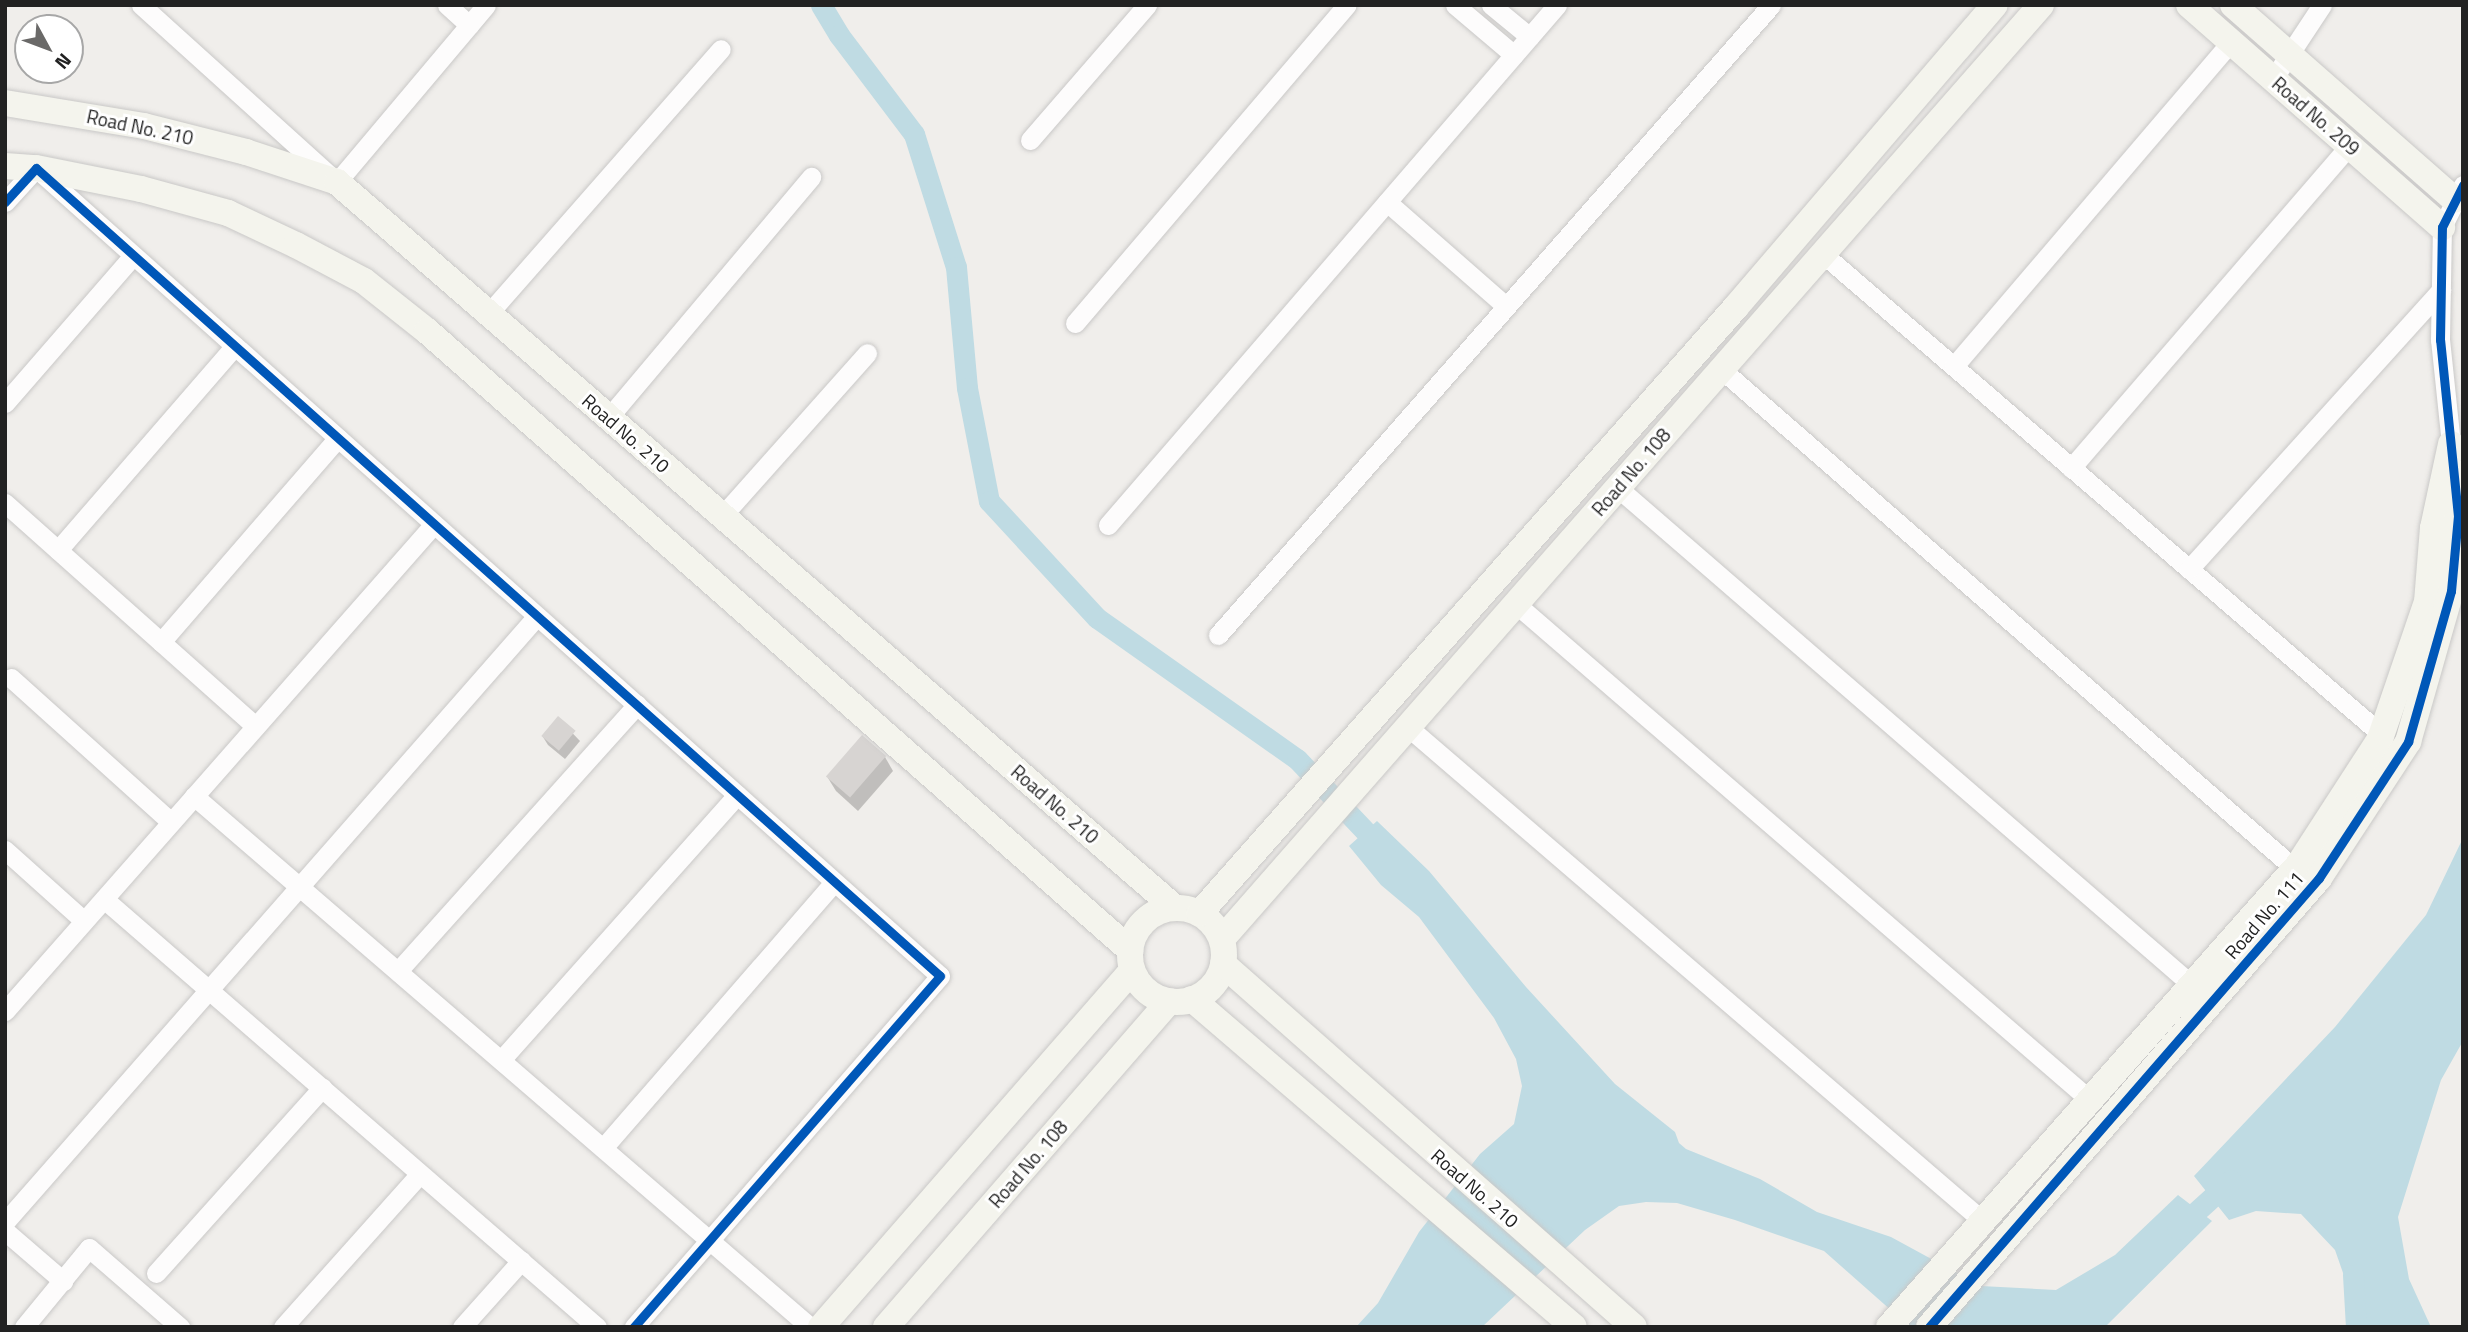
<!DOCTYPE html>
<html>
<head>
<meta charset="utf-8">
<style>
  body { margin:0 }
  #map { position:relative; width:2468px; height:1332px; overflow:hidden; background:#f0eeeb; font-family:"Titillium Web",sans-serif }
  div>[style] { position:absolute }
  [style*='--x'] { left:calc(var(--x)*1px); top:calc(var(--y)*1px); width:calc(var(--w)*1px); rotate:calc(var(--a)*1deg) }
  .water>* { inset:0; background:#bfdbe3 }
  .shadow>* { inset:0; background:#0003 }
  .canal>* { height:21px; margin:-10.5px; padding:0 10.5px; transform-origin:10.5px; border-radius:10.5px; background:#bfdbe3 }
  .building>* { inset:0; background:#d7d4d2; transform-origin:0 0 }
  .roads { filter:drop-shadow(0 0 2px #c9c8c7) drop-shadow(0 0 2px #c9c8c7) }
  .street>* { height:19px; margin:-9.5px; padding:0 9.5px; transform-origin:9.5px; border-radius:9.5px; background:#fdfcfc }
  .secondary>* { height:26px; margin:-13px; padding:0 13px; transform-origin:13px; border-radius:13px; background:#f4f4ed }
  .secondary>.ring { margin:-13px; padding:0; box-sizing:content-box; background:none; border:26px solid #f4f4ed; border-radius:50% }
  .cycleway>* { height:9px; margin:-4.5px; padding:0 4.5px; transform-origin:4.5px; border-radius:4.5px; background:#0057b8 }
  span { translate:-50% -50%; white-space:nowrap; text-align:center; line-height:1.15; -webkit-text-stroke:6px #fff; paint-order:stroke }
  .street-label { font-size:19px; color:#222 }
  .frame { position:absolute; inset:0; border:7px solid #222; pointer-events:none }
  .north { position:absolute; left:14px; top:14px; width:70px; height:70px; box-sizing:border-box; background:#fff; border:2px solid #a7a7a7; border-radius:50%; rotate:131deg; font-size:19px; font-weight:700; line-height:28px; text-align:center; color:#222 }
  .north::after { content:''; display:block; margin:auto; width:24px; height:32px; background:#6a6968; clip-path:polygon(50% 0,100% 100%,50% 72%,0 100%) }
</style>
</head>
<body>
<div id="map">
  <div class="water">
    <i style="clip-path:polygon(1377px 821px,1429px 871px,1526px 987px,1615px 1084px,1675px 1132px,1679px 1143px,1686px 1149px,1760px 1179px,1817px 1212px,1891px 1237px,1981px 1286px,2056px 1290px,2115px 1255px,2178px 1195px,2212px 1221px,2105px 1327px,1910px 1327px,1824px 1251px,1735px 1220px,1677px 1203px,1646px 1202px,1619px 1206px,1585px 1230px,1482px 1327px,1356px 1327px,1378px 1303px,1419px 1232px,1480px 1154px,1514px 1124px,1522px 1086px,1516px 1059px,1494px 1018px,1419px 917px,1381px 885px,1349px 846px)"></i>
    <i style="clip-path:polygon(2463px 838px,2463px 1041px,2441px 1080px,2398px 1217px,2409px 1279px,2431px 1327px,2362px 1327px,2335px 1250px,2301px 1214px,2256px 1211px,2229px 1220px,2194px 1176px,2335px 1027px,2426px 915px)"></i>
  </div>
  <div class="shadow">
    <i style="clip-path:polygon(559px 719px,580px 741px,565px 759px,548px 745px,543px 737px)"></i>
    <i style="clip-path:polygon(863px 738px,885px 757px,893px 771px,858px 811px,836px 791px,828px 778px)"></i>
  </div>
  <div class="canal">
    <i style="--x:821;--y:5;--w:35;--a:59"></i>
    <i style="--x:839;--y:35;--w:124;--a:52.9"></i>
    <i style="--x:914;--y:134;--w:139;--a:72.5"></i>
    <i style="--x:956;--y:267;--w:121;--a:84.8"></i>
    <i style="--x:967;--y:388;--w:115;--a:79"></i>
    <i style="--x:989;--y:501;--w:159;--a:47.3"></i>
    <i style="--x:1097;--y:618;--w:245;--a:35.2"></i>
    <i style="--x:1297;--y:759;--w:127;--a:46.6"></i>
    <i style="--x:2177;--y:1229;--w:73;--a:-42.2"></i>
    <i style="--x:2353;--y:1275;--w:52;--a:86.7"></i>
  </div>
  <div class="building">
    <i style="left:558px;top:716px;width:23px;height:26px;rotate:40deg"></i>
    <i style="left:862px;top:735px;width:32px;height:55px;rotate:41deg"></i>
  </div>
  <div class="roads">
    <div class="street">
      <i style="--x:141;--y:5;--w:264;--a:42.1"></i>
      <i style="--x:337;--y:182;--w:231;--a:-49.9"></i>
      <i style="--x:447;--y:5;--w:30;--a:42"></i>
      <i style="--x:1455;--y:5;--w:77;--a:40.3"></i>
      <i style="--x:1491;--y:5;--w:50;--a:39.4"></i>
      <i style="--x:2273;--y:79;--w:89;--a:-56.5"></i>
      <i style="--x:1030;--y:140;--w:179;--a:-49.1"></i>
      <i style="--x:5;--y:202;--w:46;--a:-47.6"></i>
      <i style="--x:36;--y:168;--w:1212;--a:41.79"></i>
      <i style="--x:940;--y:976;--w:466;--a:131.1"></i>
      <i style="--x:1387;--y:202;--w:158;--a:41.2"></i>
      <i style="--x:1823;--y:254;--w:736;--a:40.7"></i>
      <i style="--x:489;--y:313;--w:351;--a:-48.7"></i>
      <i style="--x:1075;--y:323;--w:418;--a:-49.5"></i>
      <i style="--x:1954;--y:366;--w:426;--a:-49.5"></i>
      <i style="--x:1721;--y:369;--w:761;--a:41.06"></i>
      <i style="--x:5;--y:403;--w:195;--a:-49"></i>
      <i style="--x:609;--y:417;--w:314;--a:-49.9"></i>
      <i style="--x:2451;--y:444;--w:105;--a:-96"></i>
      <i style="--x:2440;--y:340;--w:113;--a:-89"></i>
      <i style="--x:2442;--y:227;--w:47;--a:-63.4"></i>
      <i style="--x:2071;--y:468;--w:425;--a:-49.2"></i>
      <i style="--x:1618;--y:488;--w:759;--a:40.89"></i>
      <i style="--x:5;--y:503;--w:335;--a:41.7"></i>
      <i style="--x:722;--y:516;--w:218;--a:-48.3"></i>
      <i style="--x:1108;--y:525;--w:687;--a:-49.19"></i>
      <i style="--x:58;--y:550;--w:270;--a:-49.1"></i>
      <i style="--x:2189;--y:569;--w:376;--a:-47.9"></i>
      <i style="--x:1516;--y:604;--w:759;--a:40.83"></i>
      <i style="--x:1218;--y:635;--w:838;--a:-48.72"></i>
      <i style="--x:161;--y:642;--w:270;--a:-49.1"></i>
      <i style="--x:11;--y:678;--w:215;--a:42"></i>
      <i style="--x:1408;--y:727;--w:758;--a:40.67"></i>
      <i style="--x:194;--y:796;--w:813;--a:40.76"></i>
      <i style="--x:5;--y:850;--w:106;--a:41.9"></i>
      <i style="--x:104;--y:899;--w:653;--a:40.96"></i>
      <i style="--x:398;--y:971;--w:358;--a:-48.1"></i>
      <i style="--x:5;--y:1011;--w:649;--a:-48.62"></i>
      <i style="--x:501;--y:1060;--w:355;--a:-48.3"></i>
      <i style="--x:603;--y:1148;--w:352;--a:-49"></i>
      <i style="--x:5;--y:1222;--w:806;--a:-48.72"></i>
      <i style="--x:5;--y:1231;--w:77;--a:40.8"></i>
      <i style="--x:156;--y:1273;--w:249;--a:-48.1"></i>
      <i style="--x:24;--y:1327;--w:102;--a:-50.6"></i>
      <i style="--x:89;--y:1248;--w:121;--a:41"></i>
      <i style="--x:283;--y:1327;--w:205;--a:-48.2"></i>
      <i style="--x:462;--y:1327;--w:89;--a:-48.2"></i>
    </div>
    <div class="secondary">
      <i style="--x:2189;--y:5;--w:337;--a:41.3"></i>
      <i style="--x:2233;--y:5;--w:295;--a:41.3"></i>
      <i style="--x:5;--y:103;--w:141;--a:9.4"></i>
      <i style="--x:144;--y:126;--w:105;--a:14.3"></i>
      <i style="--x:246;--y:152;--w:96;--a:18.2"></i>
      <i style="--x:337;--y:182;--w:1107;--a:40.9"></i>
      <i style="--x:5;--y:166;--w:31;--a:4"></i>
      <i style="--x:36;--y:168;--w:107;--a:11.3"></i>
      <i style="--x:141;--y:189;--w:90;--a:15.4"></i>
      <i style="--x:228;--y:213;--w:75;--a:25.2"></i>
      <i style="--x:296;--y:245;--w:77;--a:27.9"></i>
      <i style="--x:364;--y:281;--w:80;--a:38.4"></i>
      <i style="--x:427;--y:331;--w:937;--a:41.36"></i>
      <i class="ring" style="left:1130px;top:908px;width:68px;height:68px"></i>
      <i style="--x:1200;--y:913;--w:808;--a:-48.51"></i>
      <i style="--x:1735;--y:308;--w:399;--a:-49.4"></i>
      <i style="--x:1222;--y:939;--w:1242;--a:-48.75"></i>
      <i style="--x:1223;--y:964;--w:548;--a:41.45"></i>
      <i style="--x:1192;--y:999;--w:503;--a:40.65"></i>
      <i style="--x:821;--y:1327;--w:473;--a:-48.9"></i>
      <i style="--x:886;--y:1327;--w:432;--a:-49"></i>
      <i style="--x:1889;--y:1327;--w:618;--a:-48.47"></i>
      <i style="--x:2299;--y:864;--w:149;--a:-57.1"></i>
      <i style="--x:2380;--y:739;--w:145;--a:-71.1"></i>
      <i style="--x:2427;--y:602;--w:74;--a:-85.4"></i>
      <i style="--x:2433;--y:528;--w:86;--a:-77.9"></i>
      <i style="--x:1929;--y:1327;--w:595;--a:-49.02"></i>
      <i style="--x:2319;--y:878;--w:163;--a:-56.8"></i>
      <i style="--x:2408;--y:742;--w:157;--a:-74.1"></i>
      <i style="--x:2451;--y:591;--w:75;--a:-84.7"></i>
      <i style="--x:2458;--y:516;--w:45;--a:-96.3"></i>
    </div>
  </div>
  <div class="cycleway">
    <i style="--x:5;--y:202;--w:46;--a:-47.6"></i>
    <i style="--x:36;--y:168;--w:1212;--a:41.79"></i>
    <i style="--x:940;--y:976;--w:466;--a:131.1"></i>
    <i style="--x:1929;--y:1327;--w:595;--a:-49.02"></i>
    <i style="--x:2319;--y:878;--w:163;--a:-56.8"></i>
    <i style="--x:2408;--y:742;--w:157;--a:-74.1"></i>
    <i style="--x:2451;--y:591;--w:75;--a:-84.7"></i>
    <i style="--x:2458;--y:516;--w:177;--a:-95.8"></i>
    <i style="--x:2440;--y:340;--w:113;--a:-89"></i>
    <i style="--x:2442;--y:227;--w:47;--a:-63.4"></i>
  </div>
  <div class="street-label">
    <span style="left:2316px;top:116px;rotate:41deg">Road No. 209</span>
    <span style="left:140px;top:127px;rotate:12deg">Road No. 210</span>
    <span style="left:626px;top:433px;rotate:41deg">Road No. 210</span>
    <span style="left:1631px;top:472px;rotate:-49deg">Road No. 108</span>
    <span style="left:1055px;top:804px;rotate:41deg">Road No. 210</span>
    <span style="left:2264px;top:915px;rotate:-49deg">Road No. 111</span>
    <span style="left:1028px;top:1164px;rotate:-49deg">Road No. 108</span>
    <span style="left:1475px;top:1188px;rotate:41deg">Road No. 210</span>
  </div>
  <div class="frame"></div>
  <div class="north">N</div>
</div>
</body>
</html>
